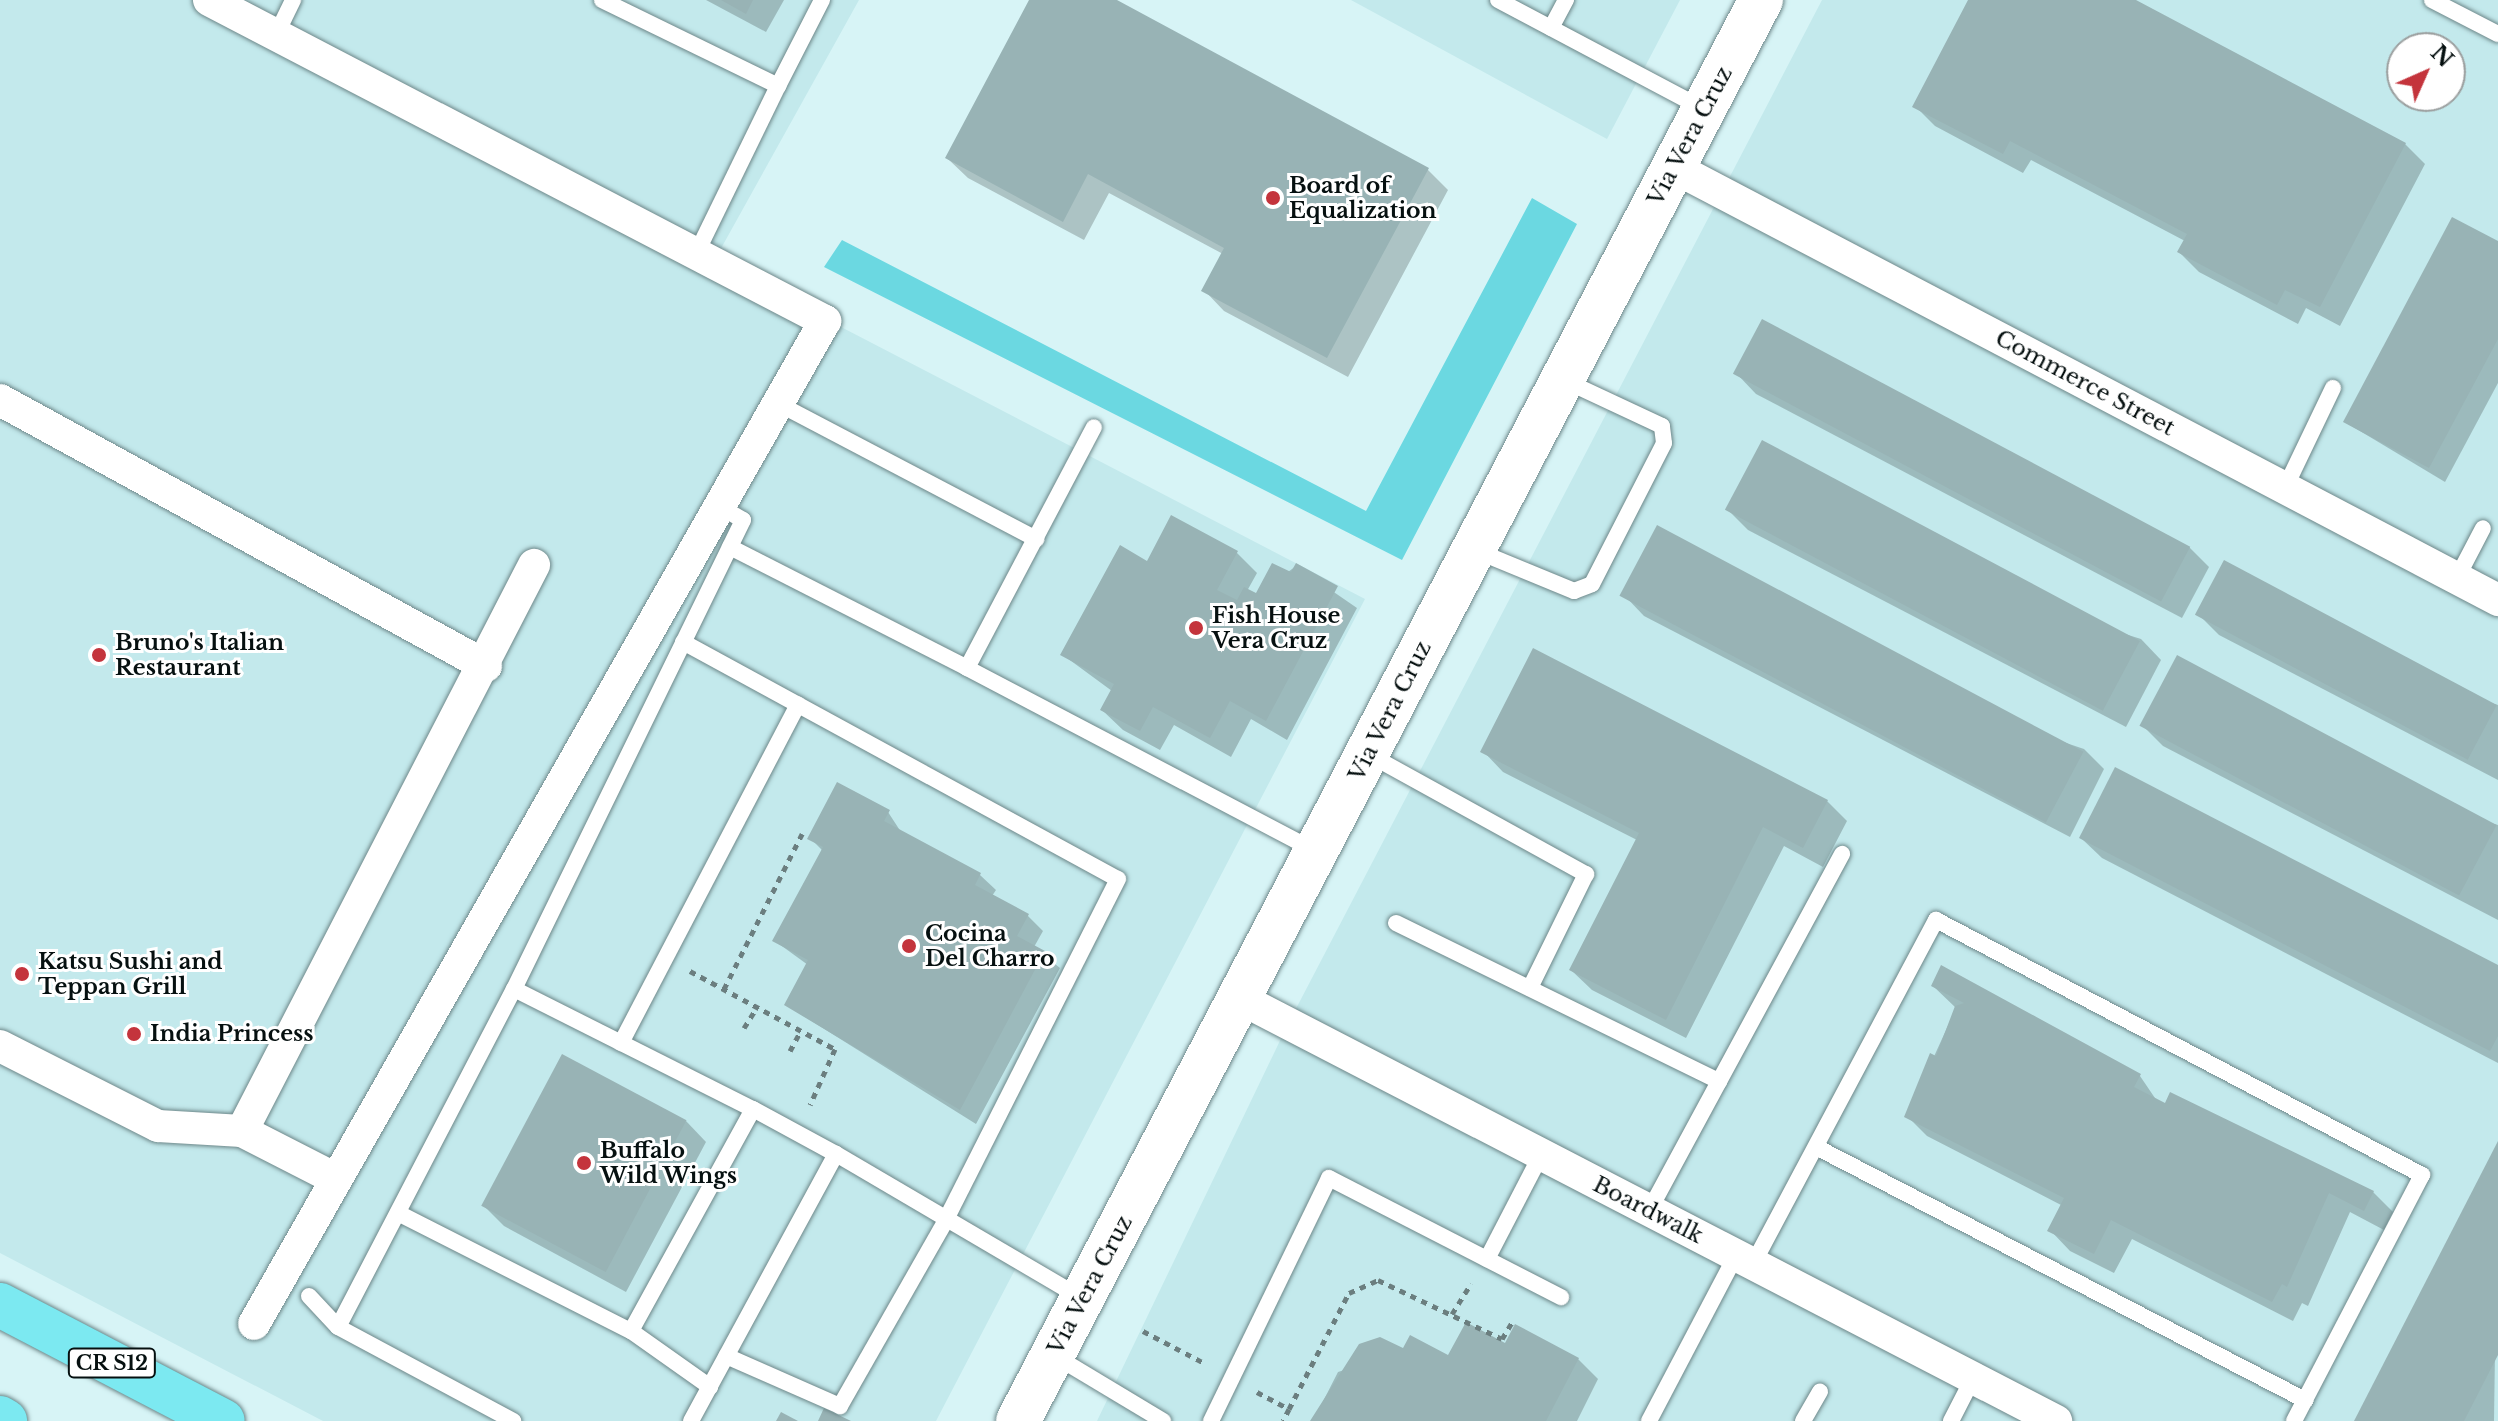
<!DOCTYPE html>
<html>
<head>
<meta charset="utf-8">
<style>
  body { margin:0 }
  #map { position:relative; width:2498px; height:1421px; overflow:hidden; background:#d7f4f6; font-family:"Libre Baskerville",serif }
  div>[style] { position:absolute }
  [style*='--x'] { left:calc(var(--x)*1px); top:calc(var(--y)*1px); width:calc(var(--w)*1px); rotate:calc(var(--a)*1deg) }
  .built>* { inset:0; background:#c3e9ec }
  .green>* { inset:0; background:#6bd8e1 }
  .shadow>* { inset:0; background:#0003 }
  .building>* { inset:0; background:#98b3b5; transform-origin:0 0 }
  .path>* { height:5px; margin-top:-2.5px; transform-origin:0; background:repeating-linear-gradient(90deg,#6b7e7f 0 6px,transparent 0 12px) }
  .roads { filter:drop-shadow(0 0 2px #6d8789) drop-shadow(0 0 2px #6d8789) }
  .lane>* { height:16px; margin:-8px; padding:0 8px; transform-origin:8px; border-radius:8px; background:#fff }
  .street>* { height:32px; margin:-16px; padding:0 16px; transform-origin:16px; border-radius:16px; background:#fff }
  .secondary>* { height:44px; margin:-22px; padding:0 22px; transform-origin:22px; border-radius:22px; background:#fff }
  .primary>* { height:44px; margin:-22px; padding:0 22px; transform-origin:22px; border-radius:22px; background:#7ce9f1 }
  .dots>* { width:22px; height:22px; translate:-50% -50%; box-sizing:border-box; border:4px solid #fff; border-radius:50% }
  span { translate:-50% -50%; white-space:nowrap; text-align:center; line-height:1.15; -webkit-text-stroke:6px #fff; paint-order:stroke }
  .shield-label span { padding:2px 6px; background:#fff; border:2px solid; border-radius:6px; -webkit-text-stroke-width:0 }
  .shield-label { font-size:20px; color:#061010; font-weight:700 }
  .street-label { font-size:22px; color:#061010 }
  .poi-label { font-size:22px; color:#061010; font-weight:700 }
  .left { translate:0 -50%; text-align:left }
  .north { position:absolute; left:2386px; top:32px; width:80px; height:80px; box-sizing:border-box; background:#fff; border:2px solid #9b9f9f; border-radius:50%; rotate:45deg; font-size:22px; font-weight:700; line-height:32px; text-align:center; color:#061010 }
  .north::after { content:''; display:block; margin:auto; width:28px; height:36px; background:#c4343c; clip-path:polygon(50% 0,100% 100%,50% 72%,0 100%) }
</style>
</head>
<body>
<div id="map">
  <div class="built">
    <i style="clip-path:polygon(0 0,859px 0,714px 261px,1365px 599px,936px 1421px,323px 1421px,0 1253px)"></i>
    <i style="clip-path:polygon(1351px 0,1680px 0,1607px 139px)"></i>
    <i style="clip-path:polygon(evenodd,1822px 0,2498px 0,2498px 1421px,1097px 1421px,1288px 1024px,1822px 0,2402px 48px,2450px 48px,2450px 96px,2402px 96px,2402px 48px)"></i>
  </div>
  <div class="green">
    <i style="clip-path:polygon(1532px 198px,1577px 224px,1402px 560px,824px 267px,842px 240px,1366px 511px)"></i>
  </div>
  <div class="shadow">
    <i style="clip-path:polygon(706px 0,784px 0,766px 32px)"></i>
    <i style="clip-path:polygon(1032px 0,1113px 0,1428px 170px,1448px 190px,1348px 377px,1224px 311px,1204px 290px,1223px 254px,1109px 193px,1084px 240px,968px 178px,947px 158px)"></i>
    <i style="clip-path:polygon(1970px 0,2132px 0,2405px 144px,2425px 164px,2340px 326px,2306px 308px,2298px 324px,2199px 272px,2179px 252px,2185px 241px,2031px 160px,2023px 173px,1935px 126px,1915px 106px)"></i>
    <i style="clip-path:polygon(2498px 244px,2498px 383px,2445px 482px,2345px 422px)"></i>
    <i style="clip-path:polygon(1736px 373px,2189px 547px,2209px 567px,2182px 618px,1756px 394px)"></i>
    <i style="clip-path:polygon(1728px 510px,2141px 639px,2161px 660px,2126px 727px,1748px 530px)"></i>
    <i style="clip-path:polygon(1237px 553px,1257px 573px,1247px 591px,1256px 596px,1296px 566px,1357px 608px,1287px 740px,1251px 719px,1231px 757px,1174px 725px,1160px 750px,1123px 730px,1102px 710px,1112px 691px,1063px 655px,1148px 564px)"></i>
    <i style="clip-path:polygon(1624px 595px,2084px 749px,2104px 769px,2070px 837px,1644px 616px)"></i>
    <i style="clip-path:polygon(2199px 615px,2498px 705px,2498px 780px,2219px 635px)"></i>
    <i style="clip-path:polygon(2143px 726px,2498px 825px,2498px 920px,2163px 746px)"></i>
    <i style="clip-path:polygon(1483px 751px,1827px 801px,1847px 821px,1823px 867px,1784px 846px,1686px 1038px,1592px 990px,1571px 970px,1637px 840px,1503px 772px)"></i>
    <i style="clip-path:polygon(888px 812px,901px 832px,980px 875px,996px 890px,992px 896px,1028px 916px,1043px 931px,1034px 947px,1060px 968px,976px 1124px,786px 1005px,808px 965px,775px 941px,823px 851px,810px 838px)"></i>
    <i style="clip-path:polygon(2081px 838px,2498px 967px,2498px 1063px,2102px 858px)"></i>
    <i style="clip-path:polygon(1933px 986px,2140px 1076px,2157px 1101px,2373px 1192px,2393px 1212px,2384px 1230px,2350px 1212px,2308px 1306px,2302px 1303px,2293px 1321px,2132px 1239px,2114px 1273px,2070px 1251px,2050px 1230px,2063px 1206px,1927px 1136px,1907px 1116px,1956px 1008px)"></i>
    <i style="clip-path:polygon(686px 1121px,706px 1142px,626px 1292px,504px 1226px,484px 1206px)"></i>
    <i style="clip-path:polygon(2498px 1146px,2494px 1421px,2356px 1421px)"></i>
    <i style="clip-path:polygon(1506px 1345px,1578px 1359px,1598px 1379px,1577px 1421px,1313px 1421px,1338px 1372px,1403px 1351px,1449px 1358px)"></i>
  </div>
  <div class="building">
    <i style="clip-path:polygon(721px 0,753px 0,746px 14px)"></i>
    <i style="clip-path:polygon(1029px 0,1117px 0,1429px 168px,1327px 358px,1201px 291px,1224px 248px,1088px 174px,1063px 222px,945px 158px)"></i>
    <i style="clip-path:polygon(1968px 0,2136px 0,2406px 143px,2320px 307px,2285px 290px,2277px 305px,2177px 252px,2187px 234px,2010px 141px,2003px 154px,1912px 107px)"></i>
    <i style="clip-path:polygon(2452px 217px,2498px 241px,2498px 339px,2429px 468px,2343px 422px)"></i>
    <i style="left:1762px;top:319px;width:485px;height:62px;rotate:28deg"></i>
    <i style="left:1762px;top:440px;width:428px;height:79px;rotate:28deg"></i>
    <i style="clip-path:polygon(1171px 515px,1238px 551px,1217px 590px,1237px 600px,1244px 587px,1256px 593px,1272px 563px,1291px 572px,1296px 563px,1338px 586px,1266px 721px,1230px 701px,1210px 738px,1153px 707px,1140px 731px,1100px 710px,1114px 684px,1060px 655px,1120px 545px,1147px 561px)"></i>
    <i style="left:1657px;top:525px;width:483px;height:80px;rotate:28deg"></i>
    <i style="left:2224px;top:560px;width:309px;height:62px;rotate:28deg"></i>
    <i style="clip-path:polygon(1533px 648px,1828px 800px,1803px 848px,1763px 827px,1666px 1020px,1569px 970px,1639px 833px,1480px 752px)"></i>
    <i style="left:2177px;top:655px;width:362px;height:80px;rotate:28deg"></i>
    <i style="clip-path:polygon(2115px 767px,2498px 965px,2498px 1036px,2490px 1051px,2079px 838px)"></i>
    <i style="clip-path:polygon(837px 782px,890px 810px,884px 821px,981px 873px,975px 885px,1029px 914px,1017px 936px,1045px 951px,960px 1110px,784px 1005px,808px 960px,772px 941px,823px 847px,807px 839px)"></i>
    <i style="clip-path:polygon(1941px 965px,2141px 1074px,2134px 1087px,2165px 1103px,2170px 1092px,2374px 1191px,2364px 1211px,2329px 1193px,2287px 1287px,2282px 1284px,2272px 1302px,2111px 1220px,2094px 1254px,2047px 1231px,2064px 1198px,1904px 1117px,1930px 1053px,1936px 1056px,1955px 1006px,1964px 1003px,1931px 986px)"></i>
    <i style="left:562px;top:1054px;width:141px;height:172px;rotate:28deg"></i>
    <i style="clip-path:polygon(2498px 1141px,2498px 1355px,2464px 1421px,2354px 1421px)"></i>
    <i style="clip-path:polygon(1466px 1322px,1505px 1343px,1515px 1324px,1579px 1358px,1546px 1421px,1310px 1421px,1359px 1344px,1380px 1337px,1403px 1348px,1410px 1335px,1448px 1355px)"></i>
    <i style="clip-path:polygon(824px 1408px,851px 1421px,818px 1421px)"></i>
    <i style="clip-path:polygon(781px 1412px,798px 1421px,776px 1421px)"></i>
  </div>
  <div class="path">
    <i style="--x:690;--y:971;--w:165;--a:28.3"></i>
    <i style="--x:835;--y:1049;--w:61;--a:114.1"></i>
    <i style="--x:724;--y:989;--w:174;--a:-63.3"></i>
    <i style="--x:744;--y:1028;--w:25;--a:-58"></i>
    <i style="--x:790;--y:1051;--w:24;--a:-62"></i>
    <i style="--x:1452;--y:1314;--w:36;--a:-58"></i>
    <i style="--x:1143;--y:1331;--w:71;--a:27.6"></i>
    <i style="--x:1257;--y:1392;--w:36;--a:28"></i>
    <i style="--x:1289;--y:1409;--w:13;--a:117"></i>
    <i style="--x:1289;--y:1409;--w:131;--a:-62.7"></i>
    <i style="--x:1349;--y:1293;--w:32;--a:-24"></i>
    <i style="--x:1378;--y:1280;--w:137;--a:25.4"></i>
    <i style="--x:1502;--y:1339;--w:21;--a:-59"></i>
  </div>
  <div class="roads">
    <div class="lane">
      <i style="--x:602;--y:0;--w:196;--a:26"></i>
      <i style="--x:778;--y:86;--w:185;--a:116"></i>
      <i style="--x:1498;--y:0;--w:231;--a:27.9"></i>
      <i style="--x:2432;--y:0;--w:74;--a:27.3"></i>
      <i style="--x:1551;--y:28;--w:32;--a:-62"></i>
      <i style="--x:276;--y:35;--w:39;--a:-64"></i>
      <i style="--x:778;--y:86;--w:97;--a:-62.9"></i>
      <i style="--x:777;--y:403;--w:293;--a:27.7"></i>
      <i style="--x:2285;--y:488;--w:111;--a:-64.4"></i>
      <i style="--x:730;--y:547;--w:266;--a:27"></i>
      <i style="--x:967;--y:668;--w:272;--a:-62.2"></i>
      <i style="--x:1477;--y:551;--w:105;--a:22.4"></i>
      <i style="--x:1574;--y:591;--w:19;--a:-21"></i>
      <i style="--x:1592;--y:584;--w:158;--a:-62.9"></i>
      <i style="--x:1664;--y:443;--w:17;--a:-97"></i>
      <i style="--x:1662;--y:426;--w:108;--a:-154.9"></i>
      <i style="--x:2457;--y:578;--w:56;--a:-62.5"></i>
      <i style="--x:683;--y:642;--w:495;--a:28.6"></i>
      <i style="--x:1118;--y:879;--w:384;--a:116.8"></i>
      <i style="--x:945;--y:1222;--w:212;--a:119.7"></i>
      <i style="--x:840;--y:1406;--w:124;--a:-156.3"></i>
      <i style="--x:967;--y:668;--w:391;--a:27.7"></i>
      <i style="--x:1370;--y:755;--w:247;--a:28.9"></i>
      <i style="--x:1586;--y:874;--w:127;--a:116.2"></i>
      <i style="--x:1396;--y:923;--w:360;--a:26.1"></i>
      <i style="--x:514;--y:989;--w:267;--a:26.7"></i>
      <i style="--x:621;--y:1043;--w:382;--a:-62.4"></i>
      <i style="--x:1816;--y:1147;--w:551;--a:27.36"></i>
      <i style="--x:1649;--y:1211;--w:406;--a:-61.6"></i>
      <i style="--x:398;--y:1213;--w:261;--a:26.9"></i>
      <i style="--x:631;--y:1331;--w:97;--a:35.3"></i>
      <i style="--x:1487;--y:1259;--w:117;--a:-62.6"></i>
      <i style="--x:1753;--y:1264;--w:390;--a:-62"></i>
      <i style="--x:1936;--y:920;--w:549;--a:27.69"></i>
      <i style="--x:2422;--y:1175;--w:277;--a:117.5"></i>
      <i style="--x:309;--y:1296;--w:42;--a:46.9"></i>
      <i style="--x:338;--y:1327;--w:381;--a:-62.5"></i>
      <i style="--x:514;--y:989;--w:522;--a:-63.97"></i>
      <i style="--x:743;--y:520;--w:28;--a:-150"></i>
      <i style="--x:338;--y:1327;--w:199;--a:28.2"></i>
      <i style="--x:631;--y:1331;--w:253;--a:-61.2"></i>
      <i style="--x:753;--y:1109;--w:94;--a:28.5"></i>
      <i style="--x:1055;--y:1356;--w:126;--a:31"></i>
      <i style="--x:691;--y:1421;--w:304;--a:-61.5"></i>
      <i style="--x:836;--y:1154;--w:283;--a:30.4"></i>
      <i style="--x:1211;--y:1421;--w:270;--a:-64.1"></i>
      <i style="--x:1329;--y:1178;--w:261;--a:27.2"></i>
      <i style="--x:1649;--y:1421;--w:187;--a:-62.3"></i>
      <i style="--x:1803;--y:1421;--w:34;--a:-60"></i>
      <i style="--x:1951;--y:1421;--w:48;--a:-62.9"></i>
    </div>
    <div class="street">
      <i style="--x:209;--y:0;--w:695;--a:27.52"></i>
      <i style="--x:825;--y:321;--w:1154;--a:119.65"></i>
      <i style="--x:1673;--y:167;--w:932;--a:27.69"></i>
      <i style="--x:0;--y:400;--w:554;--a:28.69"></i>
      <i style="--x:1241;--y:999;--w:918;--a:27.37"></i>
      <i style="--x:0;--y:1046;--w:177;--a:26.9"></i>
      <i style="--x:158;--y:1126;--w:84;--a:3.4"></i>
      <i style="--x:242;--y:1131;--w:106;--a:27.1"></i>
      <i style="--x:242;--y:1131;--w:637;--a:-62.71"></i>
    </div>
    <div class="secondary">
      <i style="--x:1018;--y:1421;--w:1604;--a:-62.4"></i>
    </div>
    <div class="primary">
      <i style="--x:0;--y:1305;--w:251;--a:27.5"></i>
      <i style="--x:0;--y:1418;--w:6;--a:31"></i>
    </div>
  </div>
  <div class="dots">
    <i style="left:1273px;top:198px;background:#c4343c"></i>
    <i style="left:1196px;top:628px;background:#c4343c"></i>
    <i style="left:99px;top:655px;background:#c4343c"></i>
    <i style="left:909px;top:946px;background:#c4343c"></i>
    <i style="left:22px;top:974px;background:#c4343c"></i>
    <i style="left:134px;top:1034px;background:#c4343c"></i>
    <i style="left:584px;top:1163px;background:#c4343c"></i>
  </div>
  <div class="shield-label">
    <span style="left:112px;top:1363px">CR S12</span>
  </div>
  <div class="street-label">
    <span style="left:1690px;top:136px;rotate:-62deg">Via Vera Cruz</span>
    <span style="left:2085px;top:383px;rotate:28deg">Commerce Street</span>
    <span style="left:1390px;top:711px;rotate:-63deg">Via Vera Cruz</span>
    <span style="left:1648px;top:1210px;rotate:27deg">Boardwalk</span>
    <span style="left:1090px;top:1285px;rotate:-62deg">Via Vera Cruz</span>
  </div>
  <div class="poi-label">
    <span class="left" style="left:1289px;top:198px">Board of<br>Equalization</span>
    <span class="left" style="left:1212px;top:628px">Fish House<br>Vera Cruz</span>
    <span class="left" style="left:115px;top:655px">Bruno's Italian<br>Restaurant</span>
    <span class="left" style="left:925px;top:946px">Cocina<br>Del Charro</span>
    <span class="left" style="left:38px;top:974px">Katsu Sushi and<br>Teppan Grill</span>
    <span class="left" style="left:150px;top:1034px">India Princess</span>
    <span class="left" style="left:600px;top:1163px">Buffalo<br>Wild Wings</span>
  </div>
  <div class="north">N</div>
</div>
</body>
</html>
